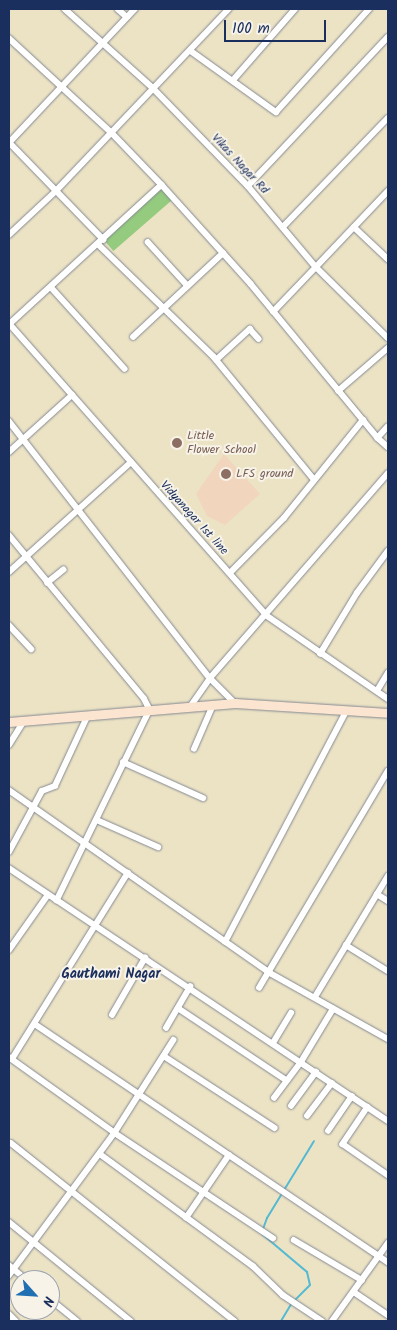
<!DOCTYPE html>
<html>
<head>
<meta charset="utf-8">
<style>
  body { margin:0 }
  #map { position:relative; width:397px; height:1330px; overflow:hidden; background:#ece3c5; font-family:Kalam,sans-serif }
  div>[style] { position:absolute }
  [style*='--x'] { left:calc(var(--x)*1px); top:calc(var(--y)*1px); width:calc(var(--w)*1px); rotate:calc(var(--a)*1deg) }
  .built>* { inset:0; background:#f1d5bd }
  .green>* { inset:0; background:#94cb7e; transform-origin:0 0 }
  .stream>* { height:2px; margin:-1px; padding:0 1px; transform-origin:1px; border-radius:1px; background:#54b9d2 }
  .roads { filter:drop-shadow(0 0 1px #848992) drop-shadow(0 0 1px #848992) }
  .street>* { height:5.5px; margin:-2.75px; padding:0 2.75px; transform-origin:2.75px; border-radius:2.75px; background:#fff }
  .secondary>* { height:9px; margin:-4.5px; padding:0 4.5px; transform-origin:4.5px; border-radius:4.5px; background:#fce5d0 }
  .dots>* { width:14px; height:14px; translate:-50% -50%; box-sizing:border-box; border:2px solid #f7f3e8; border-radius:50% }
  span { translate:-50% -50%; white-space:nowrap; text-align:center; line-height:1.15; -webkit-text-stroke:4px #f7f3e8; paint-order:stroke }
  .street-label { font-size:12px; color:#1b2f5e }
  .education-label { font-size:12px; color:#785e54 }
  .left { translate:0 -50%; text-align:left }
  .neighbourhood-label { font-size:14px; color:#1b2f5e; font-weight:700 }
  .frame { position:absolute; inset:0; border:10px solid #1b2f5e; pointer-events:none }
  .north { position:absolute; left:10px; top:1270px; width:50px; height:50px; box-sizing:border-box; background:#f7f3e8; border:1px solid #9fa5b1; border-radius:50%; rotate:116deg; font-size:14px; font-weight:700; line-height:20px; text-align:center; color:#1b2f5e }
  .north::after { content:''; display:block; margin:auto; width:18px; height:22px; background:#1f6fb2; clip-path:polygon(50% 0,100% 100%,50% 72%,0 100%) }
  .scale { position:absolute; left:224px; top:20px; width:102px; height:22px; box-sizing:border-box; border:2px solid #1b2f5e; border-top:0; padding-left:6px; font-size:15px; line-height:18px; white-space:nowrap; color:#1b2f5e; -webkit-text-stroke:4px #f7f3e8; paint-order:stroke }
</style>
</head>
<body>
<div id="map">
  <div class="built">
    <i style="clip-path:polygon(224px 454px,260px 494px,225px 525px,207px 516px,196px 494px)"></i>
  </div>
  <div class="green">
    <i style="left:162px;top:185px;width:18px;height:80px;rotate:49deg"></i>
  </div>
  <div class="stream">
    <i style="--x:263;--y:1229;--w:12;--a:-70"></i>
    <i style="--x:267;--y:1218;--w:90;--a:-58.6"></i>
    <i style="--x:262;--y:1234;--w:59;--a:40.2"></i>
    <i style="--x:307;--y:1272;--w:13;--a:77"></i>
    <i style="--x:310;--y:1285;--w:21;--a:135"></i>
    <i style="--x:281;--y:1321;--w:21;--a:-59"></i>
  </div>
  <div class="roads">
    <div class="street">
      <i style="--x:65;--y:9;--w:118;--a:41.9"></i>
      <i style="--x:153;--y:88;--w:136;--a:45.9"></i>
      <i style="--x:248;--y:186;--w:106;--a:50"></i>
      <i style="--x:316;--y:267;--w:105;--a:-46.5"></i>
      <i style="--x:118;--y:9;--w:12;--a:42"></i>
      <i style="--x:9;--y:38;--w:139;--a:42.7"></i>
      <i style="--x:111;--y:132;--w:74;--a:46.1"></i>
      <i style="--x:162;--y:185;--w:207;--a:137.5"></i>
      <i style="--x:191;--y:51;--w:105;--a:35.7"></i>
      <i style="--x:276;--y:112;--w:139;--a:-47.9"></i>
      <i style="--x:234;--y:79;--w:93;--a:-48.9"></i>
      <i style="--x:9;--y:142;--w:136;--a:45.9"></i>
      <i style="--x:9;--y:143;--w:184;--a:-46.8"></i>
      <i style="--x:162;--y:185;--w:133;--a:48"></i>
      <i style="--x:251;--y:284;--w:200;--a:50.5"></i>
      <i style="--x:248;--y:186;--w:204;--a:-46.8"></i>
      <i style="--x:283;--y:227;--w:151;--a:-46.1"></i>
      <i style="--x:354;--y:227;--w:47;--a:43.3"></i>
      <i style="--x:9;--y:235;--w:64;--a:-43.1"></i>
      <i style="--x:56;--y:191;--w:251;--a:-46.5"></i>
      <i style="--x:148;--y:242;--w:59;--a:47.7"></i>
      <i style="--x:99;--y:245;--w:161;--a:44.2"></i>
      <i style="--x:214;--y:357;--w:158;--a:50.7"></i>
      <i style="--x:51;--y:287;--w:110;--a:47.9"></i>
      <i style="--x:273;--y:312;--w:62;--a:-46.3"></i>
      <i style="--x:316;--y:267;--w:101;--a:44.6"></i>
      <i style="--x:9;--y:323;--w:389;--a:48.6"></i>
      <i style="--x:266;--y:615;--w:148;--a:34.5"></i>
      <i style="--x:133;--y:337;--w:123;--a:-43"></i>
      <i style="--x:216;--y:360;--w:46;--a:-42.4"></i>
      <i style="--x:250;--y:329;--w:13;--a:48"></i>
      <i style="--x:338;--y:391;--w:66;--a:-40.7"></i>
      <i style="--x:9;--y:421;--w:326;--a:52"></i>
      <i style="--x:210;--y:678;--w:35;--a:45"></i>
      <i style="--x:388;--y:427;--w:15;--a:132"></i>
      <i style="--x:378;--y:438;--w:13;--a:42"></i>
      <i style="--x:9;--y:452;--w:85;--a:-42.1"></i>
      <i style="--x:9;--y:535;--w:212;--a:50.4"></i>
      <i style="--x:144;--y:698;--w:13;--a:63"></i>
      <i style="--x:150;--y:710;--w:212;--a:116"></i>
      <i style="--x:9;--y:572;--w:164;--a:-42"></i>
      <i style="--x:230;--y:573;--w:77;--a:-45.5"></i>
      <i style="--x:284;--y:518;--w:126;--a:-51.1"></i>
      <i style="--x:47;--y:583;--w:21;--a:-39"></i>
      <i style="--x:9;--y:625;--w:33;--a:47"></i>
      <i style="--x:320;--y:654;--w:71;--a:-58.8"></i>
      <i style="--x:357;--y:593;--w:52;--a:-53.6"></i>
      <i style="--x:377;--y:691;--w:21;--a:-59"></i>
      <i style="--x:190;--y:707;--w:35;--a:-55"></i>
      <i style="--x:210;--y:678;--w:271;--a:-49"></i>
      <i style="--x:9;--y:745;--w:28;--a:-58"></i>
      <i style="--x:194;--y:749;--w:48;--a:-66.6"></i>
      <i style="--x:123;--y:762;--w:88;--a:24.2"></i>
      <i style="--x:9;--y:790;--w:319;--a:35"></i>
      <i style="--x:270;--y:973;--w:135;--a:29.2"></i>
      <i style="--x:97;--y:820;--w:67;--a:23.9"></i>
      <i style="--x:9;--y:852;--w:69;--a:-61.6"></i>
      <i style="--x:42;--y:791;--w:14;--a:-21"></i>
      <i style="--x:55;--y:786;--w:76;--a:-65.1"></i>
      <i style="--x:9;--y:868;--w:456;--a:33.7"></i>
      <i style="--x:377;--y:894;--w:13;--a:32"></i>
      <i style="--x:225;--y:942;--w:260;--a:-62.3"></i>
      <i style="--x:346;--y:945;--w:49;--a:31.8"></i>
      <i style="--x:9;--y:950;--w:67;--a:-54.7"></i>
      <i style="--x:259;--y:988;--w:252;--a:-59.3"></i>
      <i style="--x:315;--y:997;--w:141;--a:-58.9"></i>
      <i style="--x:178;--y:1008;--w:130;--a:33.7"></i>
      <i style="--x:112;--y:1015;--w:66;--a:-59.9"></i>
      <i style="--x:35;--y:1024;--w:426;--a:34"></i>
      <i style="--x:166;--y:1028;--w:48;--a:-59.7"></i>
      <i style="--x:174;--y:1040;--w:110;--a:122.4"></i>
      <i style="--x:115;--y:1133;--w:190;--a:33.6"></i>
      <i style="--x:273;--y:1043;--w:35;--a:-59"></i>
      <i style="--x:164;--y:1056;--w:132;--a:33"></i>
      <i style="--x:9;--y:1057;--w:130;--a:35.6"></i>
      <i style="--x:115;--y:1133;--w:178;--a:126.5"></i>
      <i style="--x:12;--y:1059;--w:219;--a:-58.1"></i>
      <i style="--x:274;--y:1098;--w:45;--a:-53.1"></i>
      <i style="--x:301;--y:1062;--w:62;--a:-58.9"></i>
      <i style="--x:291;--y:1106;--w:42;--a:-53.7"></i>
      <i style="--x:368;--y:1107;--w:45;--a:124"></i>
      <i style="--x:343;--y:1144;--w:55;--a:34.6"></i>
      <i style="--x:307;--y:1116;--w:41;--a:-52.9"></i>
      <i style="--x:328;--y:1131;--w:42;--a:-55.6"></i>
      <i style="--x:11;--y:1143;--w:286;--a:38.5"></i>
      <i style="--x:100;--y:1154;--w:190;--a:36.2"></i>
      <i style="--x:253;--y:1266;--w:42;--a:44"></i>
      <i style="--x:283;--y:1295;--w:47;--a:33.7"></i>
      <i style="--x:186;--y:1218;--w:76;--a:-55.7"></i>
      <i style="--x:9;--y:1222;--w:157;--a:39.1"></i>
      <i style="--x:294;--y:1240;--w:79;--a:30.5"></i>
      <i style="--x:9;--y:1265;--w:23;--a:40"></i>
      <i style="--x:354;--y:1292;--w:41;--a:34.1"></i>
      <i style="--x:50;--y:1299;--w:35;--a:39"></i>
      <i style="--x:9;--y:1314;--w:10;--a:45"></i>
      <i style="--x:332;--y:1321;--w:96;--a:-54.3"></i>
    </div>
    <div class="secondary">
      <i style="--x:9;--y:722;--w:227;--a:-4.8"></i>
      <i style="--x:235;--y:703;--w:153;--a:3.7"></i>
    </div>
  </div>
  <div class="dots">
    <i style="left:177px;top:443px;background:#8d6e63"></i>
    <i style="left:226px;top:474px;background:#8d6e63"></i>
  </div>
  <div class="street-label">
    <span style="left:240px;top:164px;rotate:47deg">Vikas Nagar Rd</span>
    <span style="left:194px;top:518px;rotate:48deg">Vidyanagar 1st line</span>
  </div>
  <div class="education-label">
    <span class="left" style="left:187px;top:443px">Little<br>Flower School</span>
    <span class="left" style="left:236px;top:474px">LFS ground</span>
  </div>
  <div class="neighbourhood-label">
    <span style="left:111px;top:974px">Gauthami Nagar</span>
  </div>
  <div class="frame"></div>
  <div class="north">N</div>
  <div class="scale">100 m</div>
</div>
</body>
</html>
